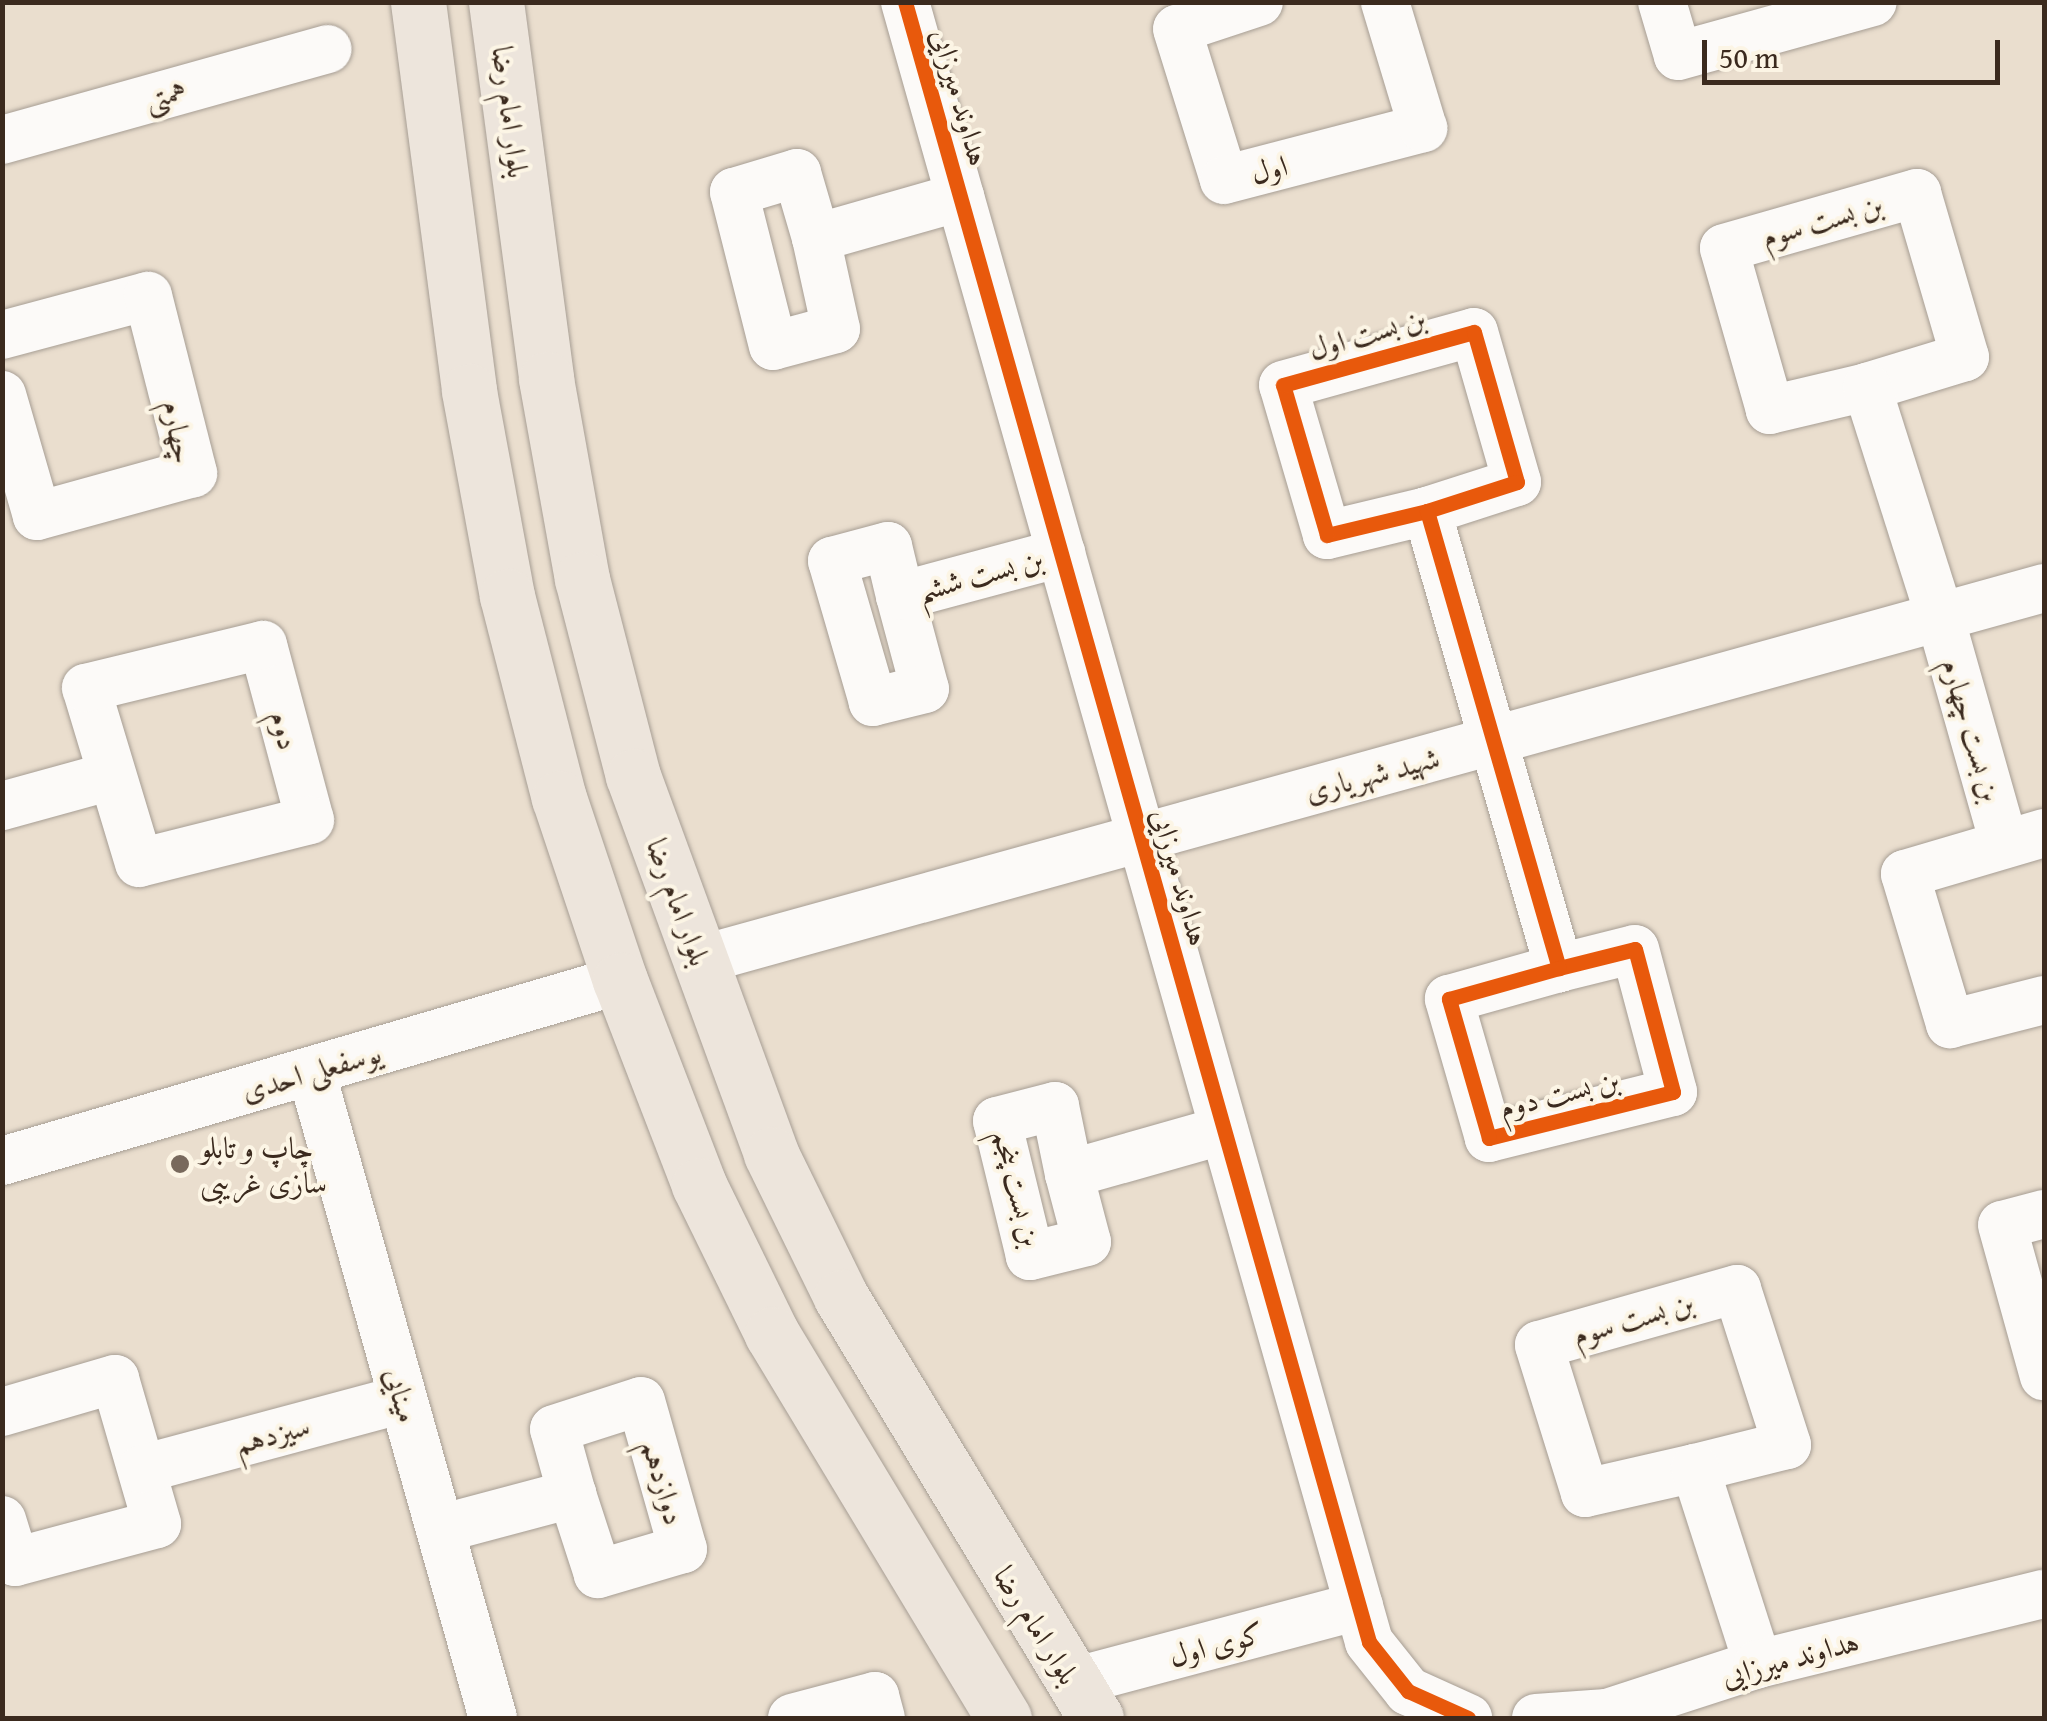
<!DOCTYPE html>
<html>
<head>
<meta charset="utf-8">
<style>
  body { margin:0 }
  #map { position:relative; width:2047px; height:1721px; overflow:hidden; background:#eadece; font-family:"Gentium Book Plus",Amiri,serif }
  div>[style] { position:absolute }
  [style*='--x'] { left:calc(var(--x)*1px); top:calc(var(--y)*1px); width:calc(var(--w)*1px); rotate:calc(var(--a)*1deg) }
  .roads { filter:drop-shadow(0 0 2px #a79e94) drop-shadow(0 0 2px #a79e94) }
  .minor>* { height:48px; margin:-24px; padding:0 24px; transform-origin:24px; border-radius:24px; background:#fcfaf8 }
  .major>* { height:55px; margin:-27.5px; padding:0 27.5px; transform-origin:27.5px; border-radius:27.5px; background:#ede5dc }
  .cycleway>* { height:15px; margin:-7.5px; padding:0 7.5px; transform-origin:7.5px; border-radius:7.5px; background:#e8590c }
  .dots>* { width:28px; height:28px; translate:-50% -50%; box-sizing:border-box; border:5px solid #fcf5e5; border-radius:50% }
  span { translate:-50% -50%; white-space:nowrap; text-align:center; line-height:1.15; -webkit-text-stroke:8px #fcf5e5; paint-order:stroke }
  .street-label { font-size:30px; color:#3b2a1e }
  .poi-label { font-size:30px; color:#3b2a1e }
  .left { translate:0 -50%; text-align:left }
  .frame { position:absolute; inset:0; border:5px solid #3b2a1e; pointer-events:none }
  .scale { position:absolute; left:1702px; top:40px; width:298px; height:45px; box-sizing:border-box; border:5px solid #3b2a1e; border-top:0; padding-left:12px; font-size:30px; line-height:35px; white-space:nowrap; color:#3b2a1e; -webkit-text-stroke:8px #fcf5e5; paint-order:stroke }
</style>
</head>
<body>
<div id="map">
  <div class="roads">
    <div class="minor">
      <i style="--x:905;--y:2;--w:1704;--a:74.2"></i>
      <i style="--x:1369;--y:1642;--w:63;--a:51.5"></i>
      <i style="--x:1408;--y:1691;--w:66;--a:24.2"></i>
      <i style="--x:1259;--y:2;--w:86;--a:161.8"></i>
      <i style="--x:1177;--y:29;--w:158;--a:72.7"></i>
      <i style="--x:1224;--y:180;--w:206;--a:-14.6"></i>
      <i style="--x:1423;--y:128;--w:132;--a:-106.8"></i>
      <i style="--x:1662;--y:2;--w:56;--a:73.5"></i>
      <i style="--x:1678;--y:56;--w:202;--a:-15.5"></i>
      <i style="--x:2;--y:140;--w:338;--a:-15.6"></i>
      <i style="--x:816;--y:238;--w:93;--a:77.6"></i>
      <i style="--x:836;--y:329;--w:65;--a:164.9"></i>
      <i style="--x:773;--y:346;--w:159;--a:-104.2"></i>
      <i style="--x:734;--y:192;--w:66;--a:-16.8"></i>
      <i style="--x:797;--y:173;--w:68;--a:73.7"></i>
      <i style="--x:816;--y:238;--w:150;--a:-15.9"></i>
      <i style="--x:2;--y:335;--w:151;--a:-15"></i>
      <i style="--x:148;--y:296;--w:183;--a:75.7"></i>
      <i style="--x:193;--y:473;--w:162;--a:164.6"></i>
      <i style="--x:37;--y:516;--w:126;--a:-106.1"></i>
      <i style="--x:1867;--y:387;--w:100;--a:166.7"></i>
      <i style="--x:1770;--y:410;--w:168;--a:-105.9"></i>
      <i style="--x:1724;--y:248;--w:201;--a:-15.9"></i>
      <i style="--x:1917;--y:193;--w:171;--a:73.7"></i>
      <i style="--x:1965;--y:357;--w:102;--a:163"></i>
      <i style="--x:1867;--y:387;--w:241;--a:72.4"></i>
      <i style="--x:1940;--y:617;--w:235;--a:74.2"></i>
      <i style="--x:1427;--y:511;--w:103;--a:166.5"></i>
      <i style="--x:1327;--y:535;--w:156;--a:-106.3"></i>
      <i style="--x:1283;--y:385;--w:198;--a:-15.5"></i>
      <i style="--x:1474;--y:332;--w:156;--a:74"></i>
      <i style="--x:1517;--y:482;--w:95;--a:162.1"></i>
      <i style="--x:1427;--y:511;--w:476;--a:73.9"></i>
      <i style="--x:1559;--y:968;--w:78;--a:-14"></i>
      <i style="--x:1635;--y:949;--w:148;--a:75.1"></i>
      <i style="--x:1673;--y:1092;--w:190;--a:166"></i>
      <i style="--x:1489;--y:1138;--w:145;--a:-106.1"></i>
      <i style="--x:1449;--y:999;--w:114;--a:-15.7"></i>
      <i style="--x:900;--y:596;--w:96;--a:75"></i>
      <i style="--x:925;--y:689;--w:54;--a:166"></i>
      <i style="--x:873;--y:702;--w:147;--a:-106.2"></i>
      <i style="--x:832;--y:561;--w:58;--a:-15"></i>
      <i style="--x:888;--y:546;--w:51;--a:76.5"></i>
      <i style="--x:900;--y:596;--w:167;--a:-15"></i>
      <i style="--x:263;--y:645;--w:181;--a:75"></i>
      <i style="--x:310;--y:820;--w:176;--a:165.9"></i>
      <i style="--x:139;--y:863;--w:183;--a:-106.8"></i>
      <i style="--x:86;--y:688;--w:182;--a:-13.7"></i>
      <i style="--x:2;--y:806;--w:113;--a:-15.4"></i>
      <i style="--x:2044;--y:833;--w:145;--a:163.6"></i>
      <i style="--x:1905;--y:874;--w:157;--a:73.3"></i>
      <i style="--x:1950;--y:1024;--w:97;--a:-14.3"></i>
      <i style="--x:700;--y:960;--w:1395;--a:-15.47"></i>
      <i style="--x:311;--y:1071;--w:672;--a:74.29"></i>
      <i style="--x:2;--y:1161;--w:644;--a:-16.32"></i>
      <i style="--x:1069;--y:1174;--w:70;--a:75.2"></i>
      <i style="--x:1087;--y:1242;--w:59;--a:166.2"></i>
      <i style="--x:1030;--y:1256;--w:139;--a:-103.7"></i>
      <i style="--x:997;--y:1121;--w:60;--a:-14.5"></i>
      <i style="--x:1055;--y:1106;--w:69;--a:78.4"></i>
      <i style="--x:1069;--y:1174;--w:161;--a:-15.8"></i>
      <i style="--x:2044;--y:1214;--w:43;--a:165.3"></i>
      <i style="--x:2002;--y:1225;--w:157;--a:74.5"></i>
      <i style="--x:2;--y:1412;--w:118;--a:-16.3"></i>
      <i style="--x:115;--y:1379;--w:151;--a:73.8"></i>
      <i style="--x:157;--y:1524;--w:147;--a:165"></i>
      <i style="--x:15;--y:1562;--w:44;--a:-107.2"></i>
      <i style="--x:1695;--y:1468;--w:113;--a:167.2"></i>
      <i style="--x:1585;--y:1493;--w:155;--a:-107.3"></i>
      <i style="--x:1539;--y:1345;--w:206;--a:-15.8"></i>
      <i style="--x:1737;--y:1289;--w:164;--a:72.2"></i>
      <i style="--x:1787;--y:1445;--w:95;--a:166"></i>
      <i style="--x:1695;--y:1468;--w:206;--a:72.2"></i>
      <i style="--x:142;--y:1469;--w:270;--a:-15"></i>
      <i style="--x:440;--y:1529;--w:137;--a:-14.9"></i>
      <i style="--x:572;--y:1494;--w:67;--a:-105.5"></i>
      <i style="--x:554;--y:1429;--w:91;--a:-17.8"></i>
      <i style="--x:641;--y:1401;--w:154;--a:74.2"></i>
      <i style="--x:683;--y:1549;--w:89;--a:163.6"></i>
      <i style="--x:598;--y:1574;--w:84;--a:-108"></i>
      <i style="--x:1073;--y:1682;--w:296;--a:-14.9"></i>
      <i style="--x:792;--y:1718;--w:86;--a:-14.8"></i>
      <i style="--x:875;--y:1696;--w:23;--a:75"></i>
      <i style="--x:1536;--y:1718;--w:71;--a:-4"></i>
      <i style="--x:1607;--y:1713;--w:159;--a:-18"></i>
      <i style="--x:1758;--y:1664;--w:294;--a:-13.8"></i>
    </div>
    <div class="major">
      <i style="--x:418;--y:2;--w:392;--a:82.5"></i>
      <i style="--x:469;--y:391;--w:208;--a:79.5"></i>
      <i style="--x:507;--y:596;--w:209;--a:75.6"></i>
      <i style="--x:559;--y:798;--w:192;--a:71.5"></i>
      <i style="--x:620;--y:980;--w:220;--a:68.9"></i>
      <i style="--x:699;--y:1185;--w:166;--a:63.9"></i>
      <i style="--x:772;--y:1334;--w:449;--a:58.9"></i>
      <i style="--x:496;--y:2;--w:380;--a:82.4"></i>
      <i style="--x:546;--y:379;--w:203;--a:79.8"></i>
      <i style="--x:582;--y:579;--w:203;--a:75.5"></i>
      <i style="--x:633;--y:776;--w:402;--a:69.9"></i>
      <i style="--x:771;--y:1154;--w:159;--a:63.9"></i>
      <i style="--x:841;--y:1297;--w:492;--a:58.8"></i>
    </div>
  </div>
  <div class="cycleway">
    <i style="--x:905;--y:2;--w:1704;--a:74.2"></i>
    <i style="--x:1369;--y:1642;--w:63;--a:51.5"></i>
    <i style="--x:1408;--y:1691;--w:66;--a:24.2"></i>
    <i style="--x:1427;--y:511;--w:103;--a:166.5"></i>
    <i style="--x:1327;--y:535;--w:156;--a:-106.3"></i>
    <i style="--x:1283;--y:385;--w:198;--a:-15.5"></i>
    <i style="--x:1474;--y:332;--w:156;--a:74"></i>
    <i style="--x:1517;--y:482;--w:95;--a:162.1"></i>
    <i style="--x:1427;--y:511;--w:476;--a:73.9"></i>
    <i style="--x:1559;--y:968;--w:78;--a:-14"></i>
    <i style="--x:1635;--y:949;--w:148;--a:75.1"></i>
    <i style="--x:1673;--y:1092;--w:190;--a:166"></i>
    <i style="--x:1489;--y:1138;--w:145;--a:-106.1"></i>
    <i style="--x:1449;--y:999;--w:114;--a:-15.7"></i>
  </div>
  <div class="dots">
    <i style="left:180px;top:1164px;background:#78695c"></i>
  </div>
  <div class="street-label">
    <span style="left:165px;top:94px;rotate:-16deg">همتی</span>
    <span style="left:961px;top:97px;rotate:74deg">هداوند میرزایی</span>
    <span style="left:511px;top:112px;rotate:83deg">بلوار امام رضا</span>
    <span style="left:1269px;top:169px;rotate:-15deg">اول</span>
    <span style="left:1822px;top:220px;rotate:-16deg">بن بست سوم</span>
    <span style="left:1367px;top:333px;rotate:-16deg">بن بست اول</span>
    <span style="left:179px;top:432px;rotate:80deg">چهارم</span>
    <span style="left:980px;top:574px;rotate:-15deg">بن بست ششم</span>
    <span style="left:285px;top:730px;rotate:75deg">دوم</span>
    <span style="left:1972px;top:730px;rotate:74deg">بن بست چهارم</span>
    <span style="left:1372px;top:774px;rotate:-15deg">شهید شهریاری</span>
    <span style="left:1181px;top:877px;rotate:74deg">هداوند میرزایی</span>
    <span style="left:679px;top:902px;rotate:70deg">بلوار امام رضا</span>
    <span style="left:311px;top:1071px;rotate:-16deg">یوسفعلی احدی</span>
    <span style="left:1559px;top:1093px;rotate:-14deg">بن بست دوم</span>
    <span style="left:1018px;top:1188px;rotate:76deg">بن بست پنجم</span>
    <span style="left:1633px;top:1318px;rotate:-16deg">بن بست سوم</span>
    <span style="left:402px;top:1395px;rotate:74deg">مینایی</span>
    <span style="left:272px;top:1434px;rotate:-15deg">سیزدهم</span>
    <span style="left:664px;top:1482px;rotate:74deg">دوازدهم</span>
    <span style="left:1037px;top:1625px;rotate:58deg">بلوار امام رضا</span>
    <span style="left:1216px;top:1644px;rotate:-15deg">کوی اول</span>
    <span style="left:1790px;top:1658px;rotate:-15deg">هداوند میرزایی</span>
  </div>
  <div class="poi-label">
    <span class="left" style="left:200px;top:1164px">چاپ و تابلو<br>سازی غریبی</span>
  </div>
  <div class="frame"></div>
  <div class="scale">50 m</div>
</div>
</body>
</html>
